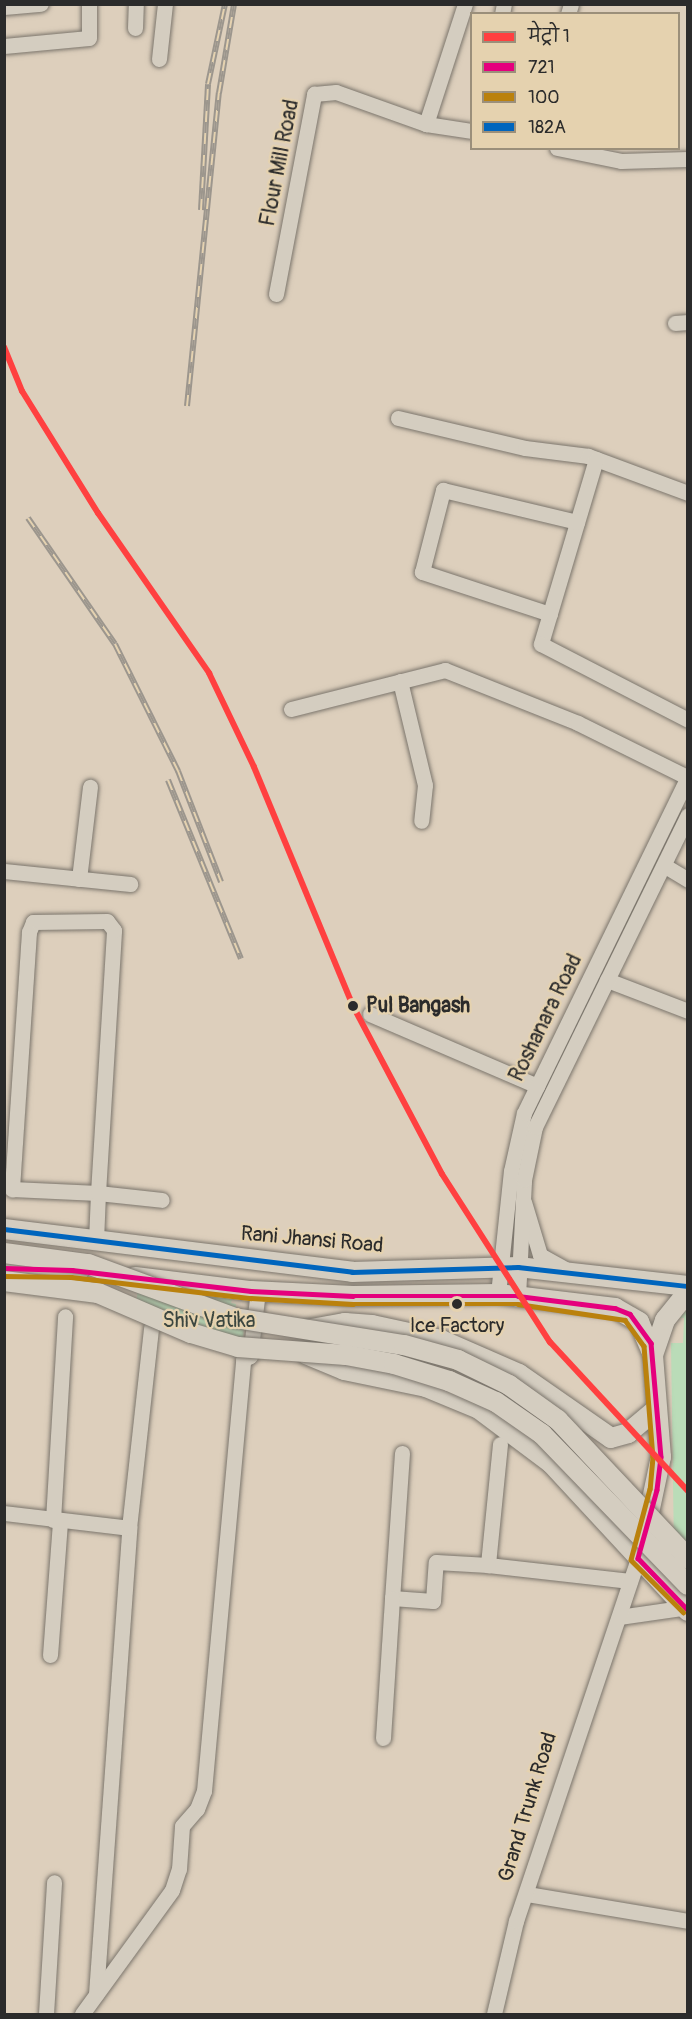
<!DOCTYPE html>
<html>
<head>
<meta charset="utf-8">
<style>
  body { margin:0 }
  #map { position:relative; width:692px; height:2019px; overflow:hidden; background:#ddcfbc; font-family:Pangolin,"Playpen Sans Deva",sans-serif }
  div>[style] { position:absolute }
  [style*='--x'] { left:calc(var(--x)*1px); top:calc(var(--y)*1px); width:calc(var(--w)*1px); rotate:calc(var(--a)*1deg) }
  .green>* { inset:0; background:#badcb8 }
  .roads { filter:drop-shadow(0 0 2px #7b756c) drop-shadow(0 0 2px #7b756c) }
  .minor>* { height:15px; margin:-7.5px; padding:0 7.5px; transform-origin:7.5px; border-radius:7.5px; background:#d4cdc0 }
  .major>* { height:20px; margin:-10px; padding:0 10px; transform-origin:10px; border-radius:10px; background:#d4cdc0 }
  .rail>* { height:6px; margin-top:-3px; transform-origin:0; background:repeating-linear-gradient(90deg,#e5d2af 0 11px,#9c968d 0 22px); box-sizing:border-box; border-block:2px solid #9c968d }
  .bridges { filter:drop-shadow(0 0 2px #7b756c) drop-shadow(0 0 2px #7b756c) }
  .major-bridge>* { height:20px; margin:-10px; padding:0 10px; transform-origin:10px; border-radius:10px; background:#d4cdc0 }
  .bus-1>* { height:4.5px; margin:-2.25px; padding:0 2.25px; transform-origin:2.25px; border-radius:2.25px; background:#e5007d }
  .bus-2>* { height:4.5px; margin:-2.25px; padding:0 2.25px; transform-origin:2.25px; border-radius:2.25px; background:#ba810d }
  .bus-3>* { height:4.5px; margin:-2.25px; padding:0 2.25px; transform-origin:2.25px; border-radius:2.25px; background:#0065bd }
  .metro-1>* { height:6px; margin:-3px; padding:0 3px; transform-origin:3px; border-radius:3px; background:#ff4040 }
  .dots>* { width:16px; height:16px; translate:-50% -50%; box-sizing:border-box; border:3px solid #e5d2af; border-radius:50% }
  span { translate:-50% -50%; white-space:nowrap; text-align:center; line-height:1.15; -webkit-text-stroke:4.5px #e5d2af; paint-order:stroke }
  .bus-label { font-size:20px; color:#2b2b2b }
  .street-label { font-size:21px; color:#2b2b2b }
  .stop-label { font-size:21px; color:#2b2b2b; font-weight:700 }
  .left { translate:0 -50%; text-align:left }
  .park-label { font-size:21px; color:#3c4740 }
  .frame { position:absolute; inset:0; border:6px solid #2b2b2b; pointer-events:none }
  .legend { position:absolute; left:470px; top:12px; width:210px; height:138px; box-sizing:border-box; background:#e5d2af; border:2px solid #9b8f7a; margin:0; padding:8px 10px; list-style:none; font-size:18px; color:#2b2b2b }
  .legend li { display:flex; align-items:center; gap:12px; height:30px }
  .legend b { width:30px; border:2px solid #9b8f7a }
</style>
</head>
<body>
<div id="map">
  <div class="green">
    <i style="clip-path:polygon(138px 1288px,232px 1299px,231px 1303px,236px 1304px,234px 1325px,244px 1326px,242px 1356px,177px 1335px,135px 1313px)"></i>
    <i style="clip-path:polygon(687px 1302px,687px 1582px,674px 1552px,671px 1343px,683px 1343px,684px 1318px,672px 1317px)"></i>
  </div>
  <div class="roads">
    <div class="minor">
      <i style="--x:4;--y:7;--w:37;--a:-5"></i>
      <i style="--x:502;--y:14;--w:10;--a:-79"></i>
      <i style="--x:568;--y:14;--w:10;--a:-73"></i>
      <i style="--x:135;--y:28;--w:24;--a:-88"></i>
      <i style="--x:4;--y:46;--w:85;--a:-5.4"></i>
      <i style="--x:89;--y:38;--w:34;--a:-90"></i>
      <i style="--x:159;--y:59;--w:55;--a:-83.8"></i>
      <i style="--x:426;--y:124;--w:126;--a:-72"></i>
      <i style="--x:557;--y:148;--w:65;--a:11.5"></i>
      <i style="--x:621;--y:161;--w:67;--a:-1.7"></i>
      <i style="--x:276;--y:294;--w:204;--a:-79.2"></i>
      <i style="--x:314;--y:94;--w:22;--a:-5"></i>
      <i style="--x:336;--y:92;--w:96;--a:19.6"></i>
      <i style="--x:426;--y:124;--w:47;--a:8.7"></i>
      <i style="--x:675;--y:323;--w:13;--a:-4"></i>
      <i style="--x:398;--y:418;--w:130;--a:13.3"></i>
      <i style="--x:525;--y:448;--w:64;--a:7.2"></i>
      <i style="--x:588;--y:456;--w:107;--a:20.3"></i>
      <i style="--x:596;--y:459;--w:193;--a:106.6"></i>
      <i style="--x:541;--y:644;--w:165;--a:27.3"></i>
      <i style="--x:550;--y:614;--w:135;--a:-161.8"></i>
      <i style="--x:422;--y:572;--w:85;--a:-75.6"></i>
      <i style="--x:443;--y:490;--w:138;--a:13.4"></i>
      <i style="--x:400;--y:681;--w:107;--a:76.5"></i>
      <i style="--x:425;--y:785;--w:36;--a:96"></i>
      <i style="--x:291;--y:709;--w:159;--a:-14.2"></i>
      <i style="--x:445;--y:670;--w:143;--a:21.7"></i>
      <i style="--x:578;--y:723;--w:122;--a:26.4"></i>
      <i style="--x:665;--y:866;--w:27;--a:31"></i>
      <i style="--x:4;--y:871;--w:127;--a:5.9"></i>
      <i style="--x:79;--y:879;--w:93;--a:-83.2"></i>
      <i style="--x:607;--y:980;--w:87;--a:20.9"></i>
      <i style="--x:370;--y:1014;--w:182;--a:23.3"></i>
      <i style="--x:524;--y:1202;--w:55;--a:73.2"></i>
      <i style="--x:540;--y:1255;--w:31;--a:29"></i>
      <i style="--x:96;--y:1241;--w:48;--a:-87.6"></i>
      <i style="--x:98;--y:1193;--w:263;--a:-86.5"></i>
      <i style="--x:114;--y:930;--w:11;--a:-128"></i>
      <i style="--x:107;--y:921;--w:74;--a:179.2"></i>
      <i style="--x:33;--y:922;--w:11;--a:112"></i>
      <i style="--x:29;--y:932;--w:258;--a:93.8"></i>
      <i style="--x:12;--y:1189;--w:86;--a:2.7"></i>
      <i style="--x:98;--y:1193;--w:64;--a:6.2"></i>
      <i style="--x:498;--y:1294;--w:124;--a:-84"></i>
      <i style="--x:511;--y:1171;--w:59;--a:-77.4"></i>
      <i style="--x:524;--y:1113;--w:374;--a:-64"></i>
      <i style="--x:518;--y:1296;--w:116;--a:-87"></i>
      <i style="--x:524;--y:1180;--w:54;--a:-78.3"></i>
      <i style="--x:535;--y:1127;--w:347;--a:-63.9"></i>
      <i style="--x:500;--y:1444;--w:122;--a:95.7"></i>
      <i style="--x:488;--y:1565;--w:143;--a:6.4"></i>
      <i style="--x:402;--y:1453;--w:145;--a:93.9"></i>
      <i style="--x:392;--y:1598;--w:41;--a:4.2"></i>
      <i style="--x:433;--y:1601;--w:39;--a:-86"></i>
      <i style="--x:436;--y:1562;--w:52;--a:3.3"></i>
      <i style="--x:4;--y:1513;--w:126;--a:6.8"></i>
      <i style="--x:53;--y:1520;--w:204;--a:-86.6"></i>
      <i style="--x:619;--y:1617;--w:70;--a:-8.2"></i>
      <i style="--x:50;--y:1655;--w:134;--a:-85.7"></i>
      <i style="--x:383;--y:1738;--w:140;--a:-86.3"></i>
      <i style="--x:527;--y:1894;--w:163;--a:9.5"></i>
      <i style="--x:96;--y:1994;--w:467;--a:-85.9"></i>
      <i style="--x:129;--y:1528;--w:201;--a:-83.7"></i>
      <i style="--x:46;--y:2014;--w:132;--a:-86.5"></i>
      <i style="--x:82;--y:2014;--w:153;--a:-54"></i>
      <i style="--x:172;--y:1890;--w:22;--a:-72"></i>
      <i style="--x:179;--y:1869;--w:43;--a:-86"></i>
      <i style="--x:182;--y:1826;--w:23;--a:-49"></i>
      <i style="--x:197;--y:1809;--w:19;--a:-69"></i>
      <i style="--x:204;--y:1791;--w:433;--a:-84.8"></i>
      <i style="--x:243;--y:1360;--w:8;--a:-30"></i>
      <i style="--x:250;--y:1356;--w:65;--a:-83"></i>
      <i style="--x:494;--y:2014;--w:96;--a:-76.7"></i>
      <i style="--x:516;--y:1921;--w:383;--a:-71.4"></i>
    </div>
    <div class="major">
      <i style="--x:4;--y:1229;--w:351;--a:7"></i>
      <i style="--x:352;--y:1272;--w:166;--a:-1.7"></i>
      <i style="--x:518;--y:1267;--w:171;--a:6.4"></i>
      <i style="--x:4;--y:1268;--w:75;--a:2.3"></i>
      <i style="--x:135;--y:1277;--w:117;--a:6.9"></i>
      <i style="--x:251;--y:1291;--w:102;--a:2.8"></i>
      <i style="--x:353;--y:1296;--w:145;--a:-0.8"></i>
      <i style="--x:498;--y:1294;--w:118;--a:6.8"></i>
      <i style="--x:615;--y:1308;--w:28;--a:30"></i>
      <i style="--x:639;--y:1322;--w:36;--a:67"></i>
      <i style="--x:311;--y:1329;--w:35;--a:-10"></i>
      <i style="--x:345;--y:1323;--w:27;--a:4"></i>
      <i style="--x:372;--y:1325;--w:71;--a:12.3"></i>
      <i style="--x:441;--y:1340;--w:85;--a:23.6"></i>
      <i style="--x:519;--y:1374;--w:112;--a:34.8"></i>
      <i style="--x:611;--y:1438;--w:18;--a:-16"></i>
      <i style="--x:628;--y:1433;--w:35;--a:-40"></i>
      <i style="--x:306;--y:1354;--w:41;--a:22.8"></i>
      <i style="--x:344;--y:1370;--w:84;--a:11.7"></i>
      <i style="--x:426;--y:1387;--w:57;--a:22.5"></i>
      <i style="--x:479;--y:1409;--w:90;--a:36.9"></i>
      <i style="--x:551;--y:1463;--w:202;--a:47.2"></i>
      <i style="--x:645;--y:1532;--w:77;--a:-78"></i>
      <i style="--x:661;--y:1457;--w:102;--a:-94.5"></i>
      <i style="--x:653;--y:1355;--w:37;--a:-71"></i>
      <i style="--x:665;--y:1320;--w:36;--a:-51"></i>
    </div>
  </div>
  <div class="rail">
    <i style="--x:201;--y:210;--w:126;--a:-86.8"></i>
    <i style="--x:208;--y:84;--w:82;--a:-78"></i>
    <i style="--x:187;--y:406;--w:315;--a:-84.2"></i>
    <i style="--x:219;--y:93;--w:90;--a:-80.4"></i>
    <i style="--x:28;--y:518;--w:153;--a:55.4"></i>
    <i style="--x:115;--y:644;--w:142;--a:63.6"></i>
    <i style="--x:178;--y:771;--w:119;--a:68.8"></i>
    <i style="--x:168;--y:780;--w:193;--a:67.8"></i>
  </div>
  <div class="bridges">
    <div class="major-bridge">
      <i style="--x:4;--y:1253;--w:85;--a:7.5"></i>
      <i style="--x:88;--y:1264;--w:157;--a:20.2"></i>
      <i style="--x:235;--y:1318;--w:171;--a:9.1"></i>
      <i style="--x:404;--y:1345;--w:56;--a:15.5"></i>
      <i style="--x:458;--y:1360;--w:57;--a:26.1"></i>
      <i style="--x:509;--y:1385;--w:60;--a:35.5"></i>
      <i style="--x:558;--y:1420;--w:190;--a:46.7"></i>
      <i style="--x:4;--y:1281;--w:95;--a:7.3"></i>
      <i style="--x:98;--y:1293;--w:101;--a:23.3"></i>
      <i style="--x:191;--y:1333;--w:49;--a:16.6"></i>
      <i style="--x:238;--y:1347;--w:108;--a:4.2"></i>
      <i style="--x:346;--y:1355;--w:49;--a:10.6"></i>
      <i style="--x:394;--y:1364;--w:58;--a:17.2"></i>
      <i style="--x:449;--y:1381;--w:51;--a:24.1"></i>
      <i style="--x:496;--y:1402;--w:56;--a:34.8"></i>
      <i style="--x:542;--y:1434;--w:210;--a:46"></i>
    </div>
  </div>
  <div class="bus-1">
    <i style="--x:4;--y:1268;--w:68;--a:1.7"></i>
    <i style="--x:72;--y:1270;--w:180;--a:6.7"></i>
    <i style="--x:251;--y:1291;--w:102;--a:2.8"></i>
    <i style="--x:353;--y:1296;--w:165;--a:0"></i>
    <i style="--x:518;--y:1296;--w:98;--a:7.1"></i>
    <i style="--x:615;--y:1308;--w:16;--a:22"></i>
    <i style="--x:630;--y:1314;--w:36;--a:54"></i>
    <i style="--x:651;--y:1343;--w:114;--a:85"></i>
    <i style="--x:661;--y:1457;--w:33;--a:97"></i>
    <i style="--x:657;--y:1490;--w:71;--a:105.6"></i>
    <i style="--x:638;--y:1558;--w:72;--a:46.1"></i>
  </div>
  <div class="bus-2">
    <i style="--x:4;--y:1276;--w:67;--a:0.9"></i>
    <i style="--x:71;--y:1277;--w:181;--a:6.7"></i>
    <i style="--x:251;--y:1298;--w:102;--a:3.4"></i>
    <i style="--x:353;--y:1304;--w:165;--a:0"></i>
    <i style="--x:518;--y:1304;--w:108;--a:8.5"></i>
    <i style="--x:625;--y:1320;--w:32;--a:54"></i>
    <i style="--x:644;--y:1346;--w:111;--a:85.4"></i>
    <i style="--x:653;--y:1457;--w:32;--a:95"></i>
    <i style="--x:650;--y:1489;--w:73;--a:105"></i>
    <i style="--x:631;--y:1560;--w:74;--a:45"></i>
  </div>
  <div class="bus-3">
    <i style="--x:4;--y:1229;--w:351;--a:7"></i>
    <i style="--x:352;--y:1272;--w:166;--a:-1.7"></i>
    <i style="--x:518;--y:1267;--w:171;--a:6.4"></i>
  </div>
  <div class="metro-1">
    <i style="--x:4;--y:347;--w:48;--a:67.8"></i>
    <i style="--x:22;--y:391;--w:144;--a:58.1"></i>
    <i style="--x:98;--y:513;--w:195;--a:55.2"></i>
    <i style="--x:209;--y:673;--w:104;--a:64.4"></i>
    <i style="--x:254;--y:767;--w:259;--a:67.5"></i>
    <i style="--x:353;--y:1006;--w:190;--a:62.1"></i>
    <i style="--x:442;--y:1174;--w:200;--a:57.3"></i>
    <i style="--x:550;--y:1342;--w:203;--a:47.2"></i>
  </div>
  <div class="dots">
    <i style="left:353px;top:1006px;background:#2b2b2b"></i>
    <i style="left:457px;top:1304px;background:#2b2b2b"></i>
  </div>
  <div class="bus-label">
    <span style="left:457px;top:1325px">Ice Factory</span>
  </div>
  <div class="street-label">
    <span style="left:280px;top:163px;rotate:-79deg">Flour Mill Road</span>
    <span style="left:546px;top:1018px;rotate:-64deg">Roshanara Road</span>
    <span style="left:312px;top:1240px;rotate:5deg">Rani Jhansi Road</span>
    <span style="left:528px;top:1807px;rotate:-73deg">Grand Trunk Road</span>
  </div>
  <div class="stop-label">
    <span class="left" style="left:366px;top:1006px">Pul Bangash</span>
  </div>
  <div class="park-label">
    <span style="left:209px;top:1321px">Shiv Vatika</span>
  </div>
  <div class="frame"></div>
  <ul class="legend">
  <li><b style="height:8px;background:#ff4040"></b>मेट्रो 1</li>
  <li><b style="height:8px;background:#e5007d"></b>721</li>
  <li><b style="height:8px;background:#ba810d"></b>100</li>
  <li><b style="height:8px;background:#0065bd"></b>182A</li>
  </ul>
</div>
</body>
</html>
